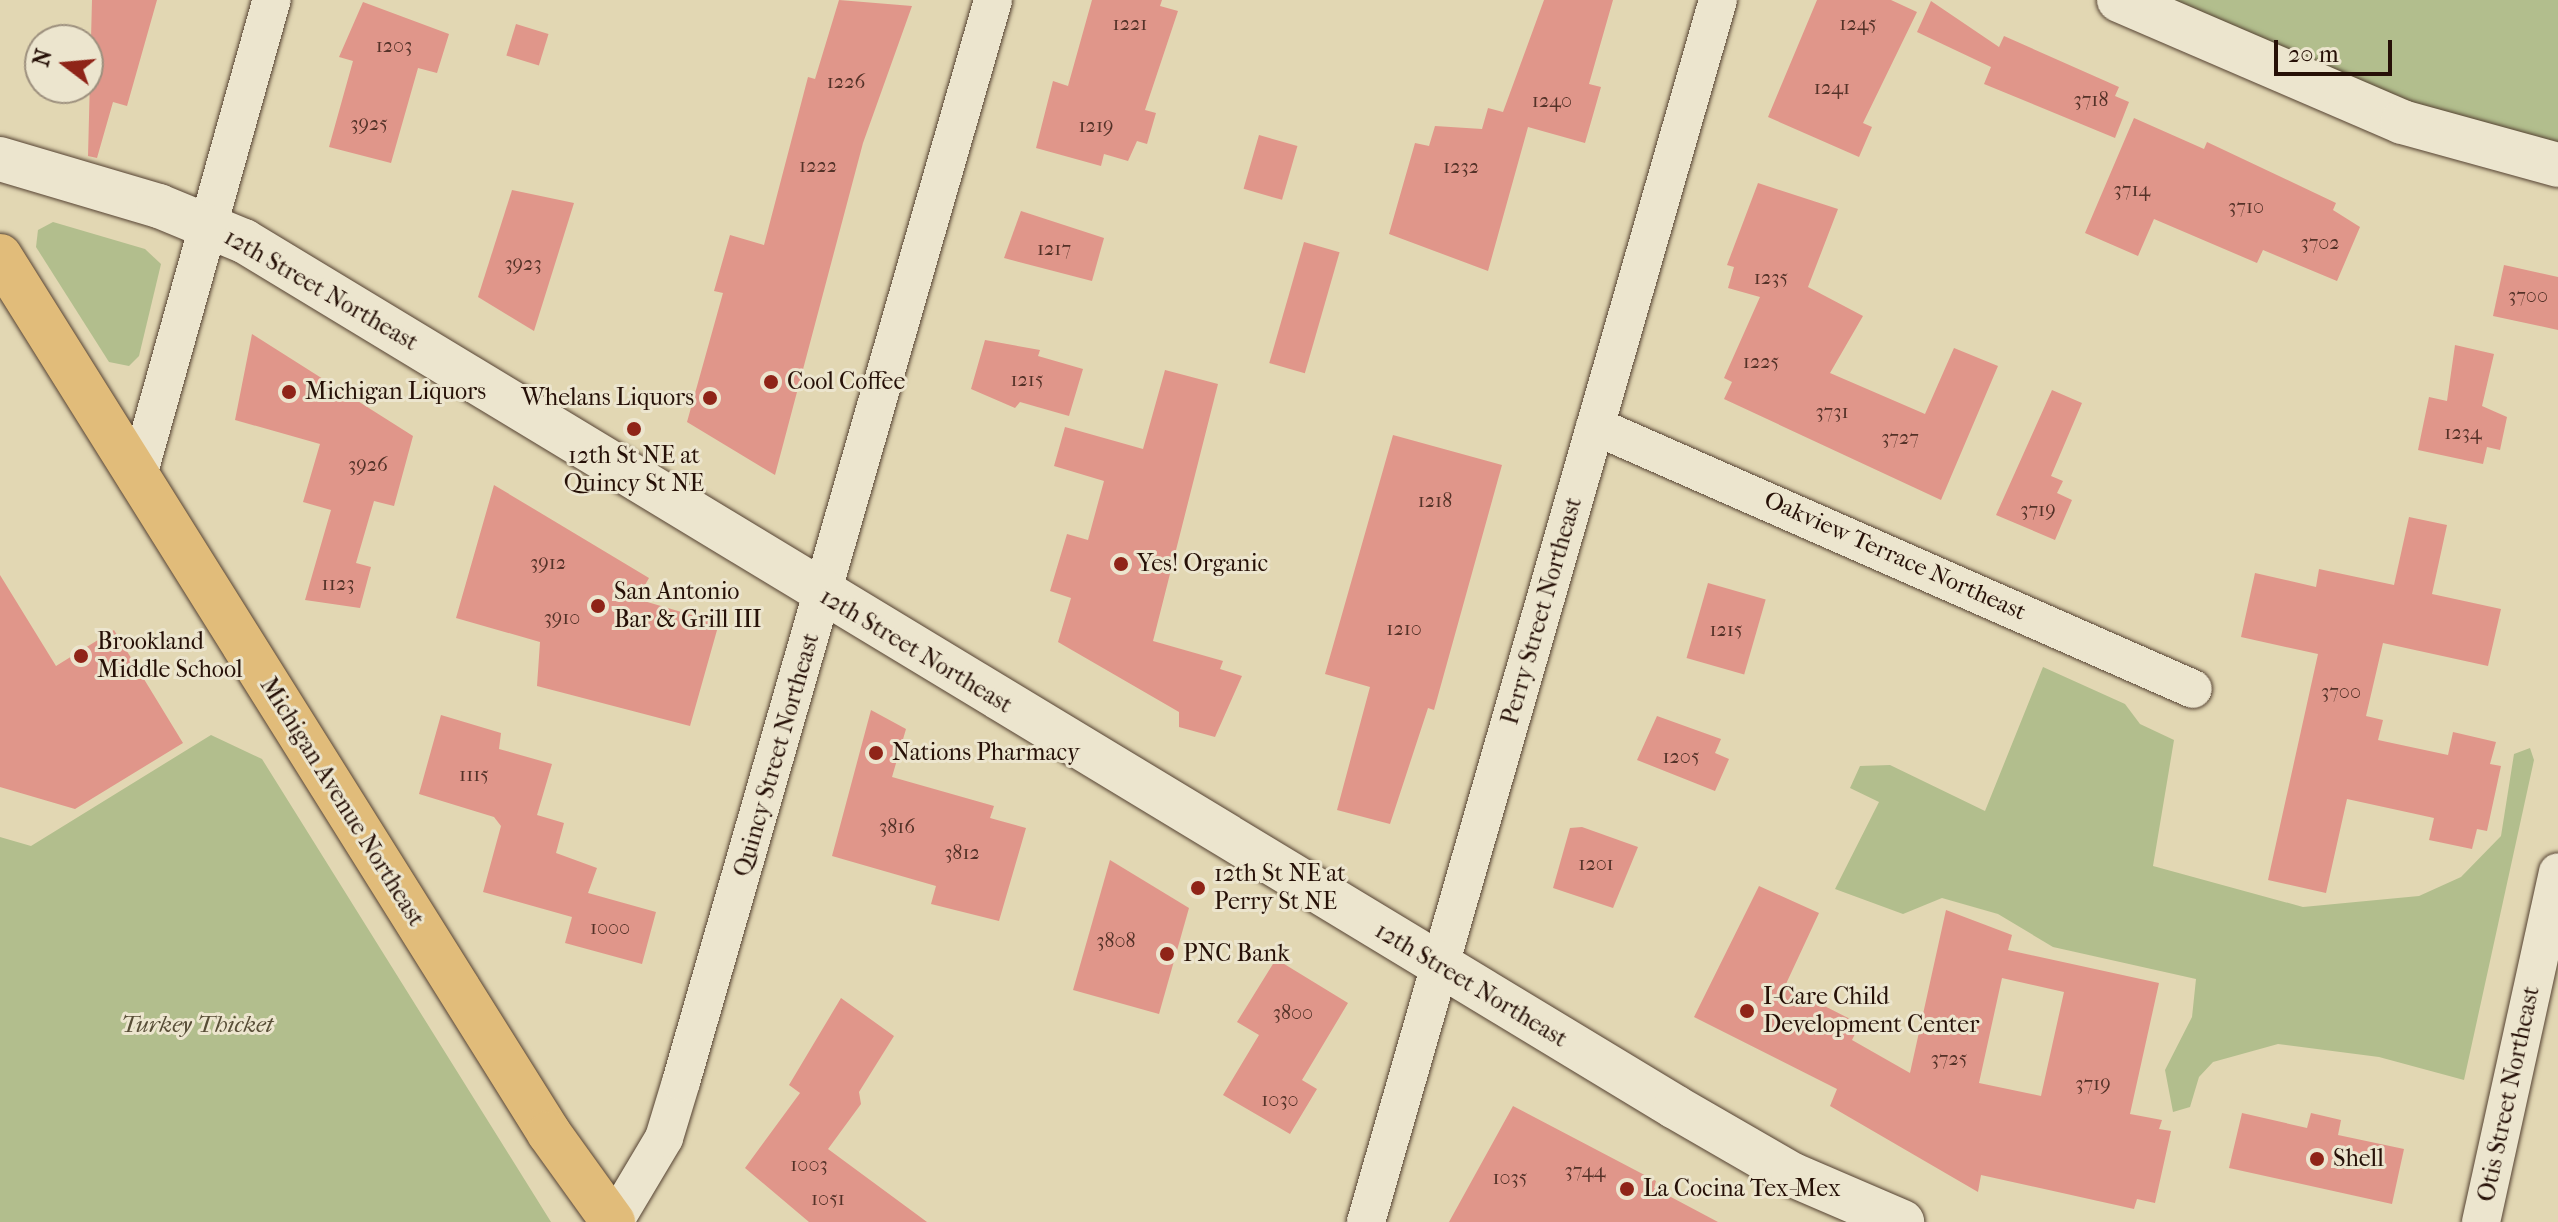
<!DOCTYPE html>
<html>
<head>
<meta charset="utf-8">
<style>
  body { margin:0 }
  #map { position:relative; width:2558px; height:1222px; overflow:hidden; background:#e2d7b3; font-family:"IM FELL French Canon",serif }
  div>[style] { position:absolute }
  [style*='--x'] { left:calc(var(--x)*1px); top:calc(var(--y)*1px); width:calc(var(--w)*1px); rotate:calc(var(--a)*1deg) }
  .green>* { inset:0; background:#b2be8d }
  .building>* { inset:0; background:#e0968a; transform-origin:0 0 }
  .roads { filter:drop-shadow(0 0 2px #554232) drop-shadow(0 0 2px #554232) }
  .minor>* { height:38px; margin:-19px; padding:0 19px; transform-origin:19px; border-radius:19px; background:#ece5ce }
  .tertiary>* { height:44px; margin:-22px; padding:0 22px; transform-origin:22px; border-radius:22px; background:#ece5ce }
  .primary>* { height:44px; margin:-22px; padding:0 22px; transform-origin:22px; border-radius:22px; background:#e1bc7a }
  .dots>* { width:22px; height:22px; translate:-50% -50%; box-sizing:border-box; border:4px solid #ece5ce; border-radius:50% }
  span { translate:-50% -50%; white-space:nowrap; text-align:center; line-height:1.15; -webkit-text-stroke:6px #ece5ce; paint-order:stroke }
  .number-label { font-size:20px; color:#543228 }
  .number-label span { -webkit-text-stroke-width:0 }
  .street-label { font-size:24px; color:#261007 }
  .poi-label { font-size:24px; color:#261007 }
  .left { translate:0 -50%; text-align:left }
  .right { translate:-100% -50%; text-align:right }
  .park-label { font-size:24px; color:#574d36; font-style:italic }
  .north { position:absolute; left:24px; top:24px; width:80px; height:80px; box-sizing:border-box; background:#ece5ce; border:2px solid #9d907e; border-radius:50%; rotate:286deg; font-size:22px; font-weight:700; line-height:32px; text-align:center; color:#261007 }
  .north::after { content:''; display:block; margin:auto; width:28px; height:36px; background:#8f2418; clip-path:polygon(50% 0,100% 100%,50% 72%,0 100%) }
  .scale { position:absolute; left:2274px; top:40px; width:118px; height:36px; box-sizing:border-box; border:4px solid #261007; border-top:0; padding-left:10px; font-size:24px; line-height:28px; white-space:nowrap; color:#261007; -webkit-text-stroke:6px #ece5ce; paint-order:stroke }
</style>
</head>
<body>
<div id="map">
  <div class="green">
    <i style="clip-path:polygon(2120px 0,2558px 0,2558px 165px)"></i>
    <i style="clip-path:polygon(53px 222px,145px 249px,161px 264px,139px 356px,129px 366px,109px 362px,36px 247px,38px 230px)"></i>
    <i style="clip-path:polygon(2043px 667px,2125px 704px,2140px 724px,2174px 740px,2153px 866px,2303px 907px,2419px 896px,2461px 877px,2501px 836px,2514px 754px,2530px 748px,2534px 760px,2464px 1080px,2379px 1057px,2278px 1044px,2213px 1062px,2199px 1077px,2190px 1107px,2173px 1112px,2165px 1070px,2192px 1017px,2196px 979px,2053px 947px,1998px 914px,1942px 898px,1903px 914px,1835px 889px,1879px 802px,1850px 788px,1860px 766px,1890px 765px,1985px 811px)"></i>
    <i style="clip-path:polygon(211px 735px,262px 759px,551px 1222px,0 1222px,0 837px,31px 846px)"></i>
  </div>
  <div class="building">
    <i style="clip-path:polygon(92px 0,157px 0,127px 106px,113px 102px,97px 158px,88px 156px)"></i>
    <i style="clip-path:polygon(839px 0,912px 6px,863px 143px,775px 475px,687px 422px,723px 293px,714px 291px,730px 235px,764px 245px,808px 77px,815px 79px)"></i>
    <i style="clip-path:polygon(1092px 0,1162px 0,1160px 6px,1178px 11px,1145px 110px,1156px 113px,1147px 144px,1137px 141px,1128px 161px,1104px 154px,1101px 166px,1036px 148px,1053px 81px,1068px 86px)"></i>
    <i style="clip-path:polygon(1544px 0,1613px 0,1589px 84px,1601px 87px,1585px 143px,1528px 127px,1488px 271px,1389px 234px,1415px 143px,1429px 146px,1435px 126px,1482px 129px,1488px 108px,1503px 112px)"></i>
    <i style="clip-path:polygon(1817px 0,1891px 0,1917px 12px,1863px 123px,1872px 127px,1859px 157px,1768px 117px)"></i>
    <i style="clip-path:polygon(1931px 1px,1999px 47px,2004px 36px,2119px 87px,2115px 96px,2129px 102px,2115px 138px,1984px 84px,1991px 67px,1917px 32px)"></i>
    <i style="clip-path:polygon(363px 2px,449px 34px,437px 73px,418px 68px,391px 163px,329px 147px,353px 61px,339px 57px)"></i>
    <i style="left:516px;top:24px;width:34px;height:33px;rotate:17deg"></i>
    <i style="clip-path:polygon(2134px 118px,2204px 149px,2207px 142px,2336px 203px,2333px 210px,2360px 227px,2337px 281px,2263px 250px,2257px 263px,2154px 219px,2138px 256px,2085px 233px)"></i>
    <i style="left:1259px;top:135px;width:40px;height:56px;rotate:16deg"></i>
    <i style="clip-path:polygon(1758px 183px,1838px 209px,1808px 287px,1863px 316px,1830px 373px,1925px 414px,1954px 348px,1998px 366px,1941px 500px,1724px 399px,1732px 382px,1724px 378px,1760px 297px,1728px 288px,1734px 267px,1727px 265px)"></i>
    <i style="clip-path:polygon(512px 190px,574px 203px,534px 331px,478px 297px)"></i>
    <i style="clip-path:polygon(1021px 211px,1104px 238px,1092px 281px,1004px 258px)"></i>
    <i style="left:1304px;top:242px;width:37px;height:126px;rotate:16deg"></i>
    <i style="clip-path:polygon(2504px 265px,2558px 277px,2558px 330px,2493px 316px)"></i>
    <i style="clip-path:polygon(252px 334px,413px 436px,394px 506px,374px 501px,356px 563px,371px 567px,360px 608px,305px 600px,331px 510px,303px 502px,320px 444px,235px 420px)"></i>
    <i style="clip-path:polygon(985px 340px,1040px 350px,1038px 356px,1083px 369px,1069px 416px,1020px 402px,1015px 408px,971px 389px)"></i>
    <i style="clip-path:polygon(2455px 345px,2494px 354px,2482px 406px,2507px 417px,2500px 450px,2487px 447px,2483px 464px,2418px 450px,2429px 397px,2447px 401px)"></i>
    <i style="clip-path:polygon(1165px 370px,1218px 384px,1153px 641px,1223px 661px,1220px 669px,1242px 676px,1215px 737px,1179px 727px,1179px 712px,1058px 642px,1071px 598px,1050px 591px,1067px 534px,1088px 540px,1104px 481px,1054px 466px,1065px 427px,1143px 449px)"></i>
    <i style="clip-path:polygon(2052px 390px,2082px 403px,2051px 476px,2063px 481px,2057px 493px,2072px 500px,2055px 540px,1996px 515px)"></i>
    <i style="clip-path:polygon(1393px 435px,1502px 465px,1434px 710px,1428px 708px,1390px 824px,1337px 810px,1370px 687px,1325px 674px)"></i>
    <i style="clip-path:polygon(494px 485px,649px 578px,637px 599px,719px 623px,690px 726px,537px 686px,540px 642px,456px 618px)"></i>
    <i style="clip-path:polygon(2409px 517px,2447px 525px,2432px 594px,2501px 609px,2488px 666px,2383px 643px,2366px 716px,2383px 720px,2378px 740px,2448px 755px,2453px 732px,2496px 742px,2490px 764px,2501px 766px,2487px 831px,2477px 829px,2472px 849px,2429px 840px,2434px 818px,2347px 799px,2326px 893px,2268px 880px,2318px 654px,2241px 637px,2255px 573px,2316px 587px,2319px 569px,2394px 585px)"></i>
    <i style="clip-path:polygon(0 575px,56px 666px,114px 630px,183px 743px,75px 809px,0 787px)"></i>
    <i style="left:1708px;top:583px;width:60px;height:78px;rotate:16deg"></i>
    <i style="clip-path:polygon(871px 710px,906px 729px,892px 777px,994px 806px,990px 818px,1026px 828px,999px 921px,931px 904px,936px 886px,832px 856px)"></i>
    <i style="clip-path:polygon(441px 715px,501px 733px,499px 749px,552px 764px,537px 815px,564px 823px,556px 853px,597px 868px,588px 893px,656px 912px,642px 964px,565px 943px,572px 917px,483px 892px,501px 826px,494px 817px,419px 794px)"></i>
    <i style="clip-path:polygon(1657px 716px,1721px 739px,1715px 753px,1729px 759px,1715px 791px,1637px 760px)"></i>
    <i style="clip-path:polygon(1582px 827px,1638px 847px,1613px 908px,1553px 888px,1570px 828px)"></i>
    <i style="clip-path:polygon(1110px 860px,1189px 908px,1159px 1014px,1073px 990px)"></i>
    <i style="clip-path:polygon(evenodd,1759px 886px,1819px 913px,1785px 986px,1860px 1024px,1852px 1040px,1910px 1073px,1946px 910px,2012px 935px,2008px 950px,2159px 983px,2130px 1114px,2162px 1120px,2159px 1129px,2171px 1131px,2155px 1203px,2137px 1199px,2134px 1209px,1981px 1175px,1978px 1192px,1830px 1106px,1837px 1089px,1694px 1017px,1759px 886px,2002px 978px,2064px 992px,2041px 1096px,1979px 1083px,2002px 978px)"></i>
    <i style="clip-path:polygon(1276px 959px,1348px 1003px,1302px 1080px,1317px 1089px,1290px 1134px,1223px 1095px,1259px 1035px,1237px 1022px)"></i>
    <i style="clip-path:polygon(841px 998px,894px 1036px,859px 1092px,861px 1104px,828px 1149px,927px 1222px,809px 1222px,745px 1168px,800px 1093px,789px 1085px)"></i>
    <i style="clip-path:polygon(1513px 1106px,1656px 1181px,1654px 1188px,1718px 1222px,1449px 1222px)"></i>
    <i style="clip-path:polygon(2242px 1113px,2307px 1128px,2311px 1113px,2341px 1120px,2338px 1135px,2404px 1149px,2392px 1204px,2229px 1168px)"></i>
  </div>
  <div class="roads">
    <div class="minor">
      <i style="--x:1595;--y:426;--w:653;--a:23.74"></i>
      <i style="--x:137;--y:479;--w:498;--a:-74.3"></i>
      <i style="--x:614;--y:1222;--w:98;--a:-59.2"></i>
      <i style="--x:664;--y:1138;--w:59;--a:-73.1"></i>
      <i style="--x:681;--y:1082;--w:1126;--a:-73.91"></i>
      <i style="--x:1366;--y:1222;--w:1272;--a:-73.93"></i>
      <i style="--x:2481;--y:1222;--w:358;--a:-77.6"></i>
    </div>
    <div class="tertiary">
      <i style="--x:2119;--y:0;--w:308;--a:23.3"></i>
      <i style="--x:2402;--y:122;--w:162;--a:15.4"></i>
      <i style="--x:0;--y:159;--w:166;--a:16.5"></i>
      <i style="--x:159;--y:206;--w:92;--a:22.4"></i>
      <i style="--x:244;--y:241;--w:1673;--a:31.18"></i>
      <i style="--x:1675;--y:1107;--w:136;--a:30"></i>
      <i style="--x:1793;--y:1175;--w:119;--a:23.3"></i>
    </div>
    <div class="primary">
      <i style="--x:0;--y:256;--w:1035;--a:57.95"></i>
      <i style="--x:549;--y:1133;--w:110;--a:54.3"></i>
    </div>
  </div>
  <div class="dots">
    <i style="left:771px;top:382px;background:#8f2418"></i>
    <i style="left:289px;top:392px;background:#8f2418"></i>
    <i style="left:710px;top:398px;background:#8f2418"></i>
    <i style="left:634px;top:429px;background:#8f2418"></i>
    <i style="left:1121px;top:564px;background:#8f2418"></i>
    <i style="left:598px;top:606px;background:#8f2418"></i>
    <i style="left:81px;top:656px;background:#8f2418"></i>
    <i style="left:876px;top:753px;background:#8f2418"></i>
    <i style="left:1198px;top:888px;background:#8f2418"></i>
    <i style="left:1167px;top:954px;background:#8f2418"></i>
    <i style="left:1747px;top:1011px;background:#8f2418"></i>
    <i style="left:2317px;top:1159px;background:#8f2418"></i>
    <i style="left:1627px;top:1189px;background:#8f2418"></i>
  </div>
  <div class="number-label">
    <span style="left:1130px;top:23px">1221</span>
    <span style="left:1858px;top:23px">1245</span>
    <span style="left:394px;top:45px">1203</span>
    <span style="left:846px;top:81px">1226</span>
    <span style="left:1832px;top:87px">1241</span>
    <span style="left:2091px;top:99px">3718</span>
    <span style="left:1552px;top:100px">1240</span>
    <span style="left:369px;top:123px">3925</span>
    <span style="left:1096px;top:125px">1219</span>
    <span style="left:818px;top:165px">1222</span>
    <span style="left:1461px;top:166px">1232</span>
    <span style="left:2132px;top:189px">3714</span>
    <span style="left:2246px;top:206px">3710</span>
    <span style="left:2320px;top:242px">3702</span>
    <span style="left:1054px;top:248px">1217</span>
    <span style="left:523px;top:263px">3923</span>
    <span style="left:1771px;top:277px">1235</span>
    <span style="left:2528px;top:295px">3700</span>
    <span style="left:1761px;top:361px">1225</span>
    <span style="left:1027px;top:379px">1215</span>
    <span style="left:1832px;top:411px">3731</span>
    <span style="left:2463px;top:432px">1234</span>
    <span style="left:1900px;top:437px">3727</span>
    <span style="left:368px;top:464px">3926</span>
    <span style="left:1435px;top:500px">1218</span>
    <span style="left:2038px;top:509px">3719</span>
    <span style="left:548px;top:562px">3912</span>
    <span style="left:338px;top:583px">1123</span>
    <span style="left:562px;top:617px">3910</span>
    <span style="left:1404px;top:628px">1210</span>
    <span style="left:1726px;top:629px">1215</span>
    <span style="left:2341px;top:691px">3700</span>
    <span style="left:1681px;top:756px">1205</span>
    <span style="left:474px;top:774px">1115</span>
    <span style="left:897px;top:826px">3816</span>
    <span style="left:962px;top:852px">3812</span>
    <span style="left:1596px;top:863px">1201</span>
    <span style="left:610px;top:927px">1000</span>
    <span style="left:1116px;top:940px">3808</span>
    <span style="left:1293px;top:1012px">3800</span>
    <span style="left:1949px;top:1058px">3725</span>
    <span style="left:2093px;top:1083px">3719</span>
    <span style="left:1280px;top:1099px">1030</span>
    <span style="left:809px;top:1164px">1003</span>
    <span style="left:1585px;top:1170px">3744</span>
    <span style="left:1510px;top:1177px">1035</span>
    <span style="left:828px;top:1198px">1051</span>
  </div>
  <div class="street-label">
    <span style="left:321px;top:290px;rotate:30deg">12th Street Northeast</span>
    <span style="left:1895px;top:556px;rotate:24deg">Oakview Terrace Northeast</span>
    <span style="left:1542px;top:611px;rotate:-74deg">Perry Street Northeast</span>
    <span style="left:916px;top:651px;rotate:31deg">12th Street Northeast</span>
    <span style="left:777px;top:755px;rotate:-74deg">Quincy Street Northeast</span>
    <span style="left:342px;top:802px;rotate:58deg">Michigan Avenue Northeast</span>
    <span style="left:1471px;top:985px;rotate:31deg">12th Street Northeast</span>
    <span style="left:2509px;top:1094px;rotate:-78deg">Otis Street Northeast</span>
  </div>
  <div class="poi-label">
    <span class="left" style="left:787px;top:382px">Cool Coffee</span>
    <span class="left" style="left:305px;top:392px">Michigan Liquors</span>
    <span class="right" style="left:694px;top:398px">Whelans Liquors</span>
    <span style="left:634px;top:470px">12th St NE at<br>Quincy St NE</span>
    <span class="left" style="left:1137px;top:564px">Yes! Organic</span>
    <span class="left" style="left:614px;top:606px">San Antonio<br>Bar &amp; Grill III</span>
    <span class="left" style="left:97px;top:656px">Brookland<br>Middle School</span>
    <span class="left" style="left:892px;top:753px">Nations Pharmacy</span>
    <span class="left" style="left:1214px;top:888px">12th St NE at<br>Perry St NE</span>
    <span class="left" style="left:1183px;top:954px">PNC Bank</span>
    <span class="left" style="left:1763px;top:1011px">I-Care Child<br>Development Center</span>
    <span class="left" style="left:2333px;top:1159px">Shell</span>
    <span class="left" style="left:1643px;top:1189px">La Cocina Tex-Mex</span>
  </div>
  <div class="park-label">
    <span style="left:197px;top:1025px">Turkey Thicket</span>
  </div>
  <div class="north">N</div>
  <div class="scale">20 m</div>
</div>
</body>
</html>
